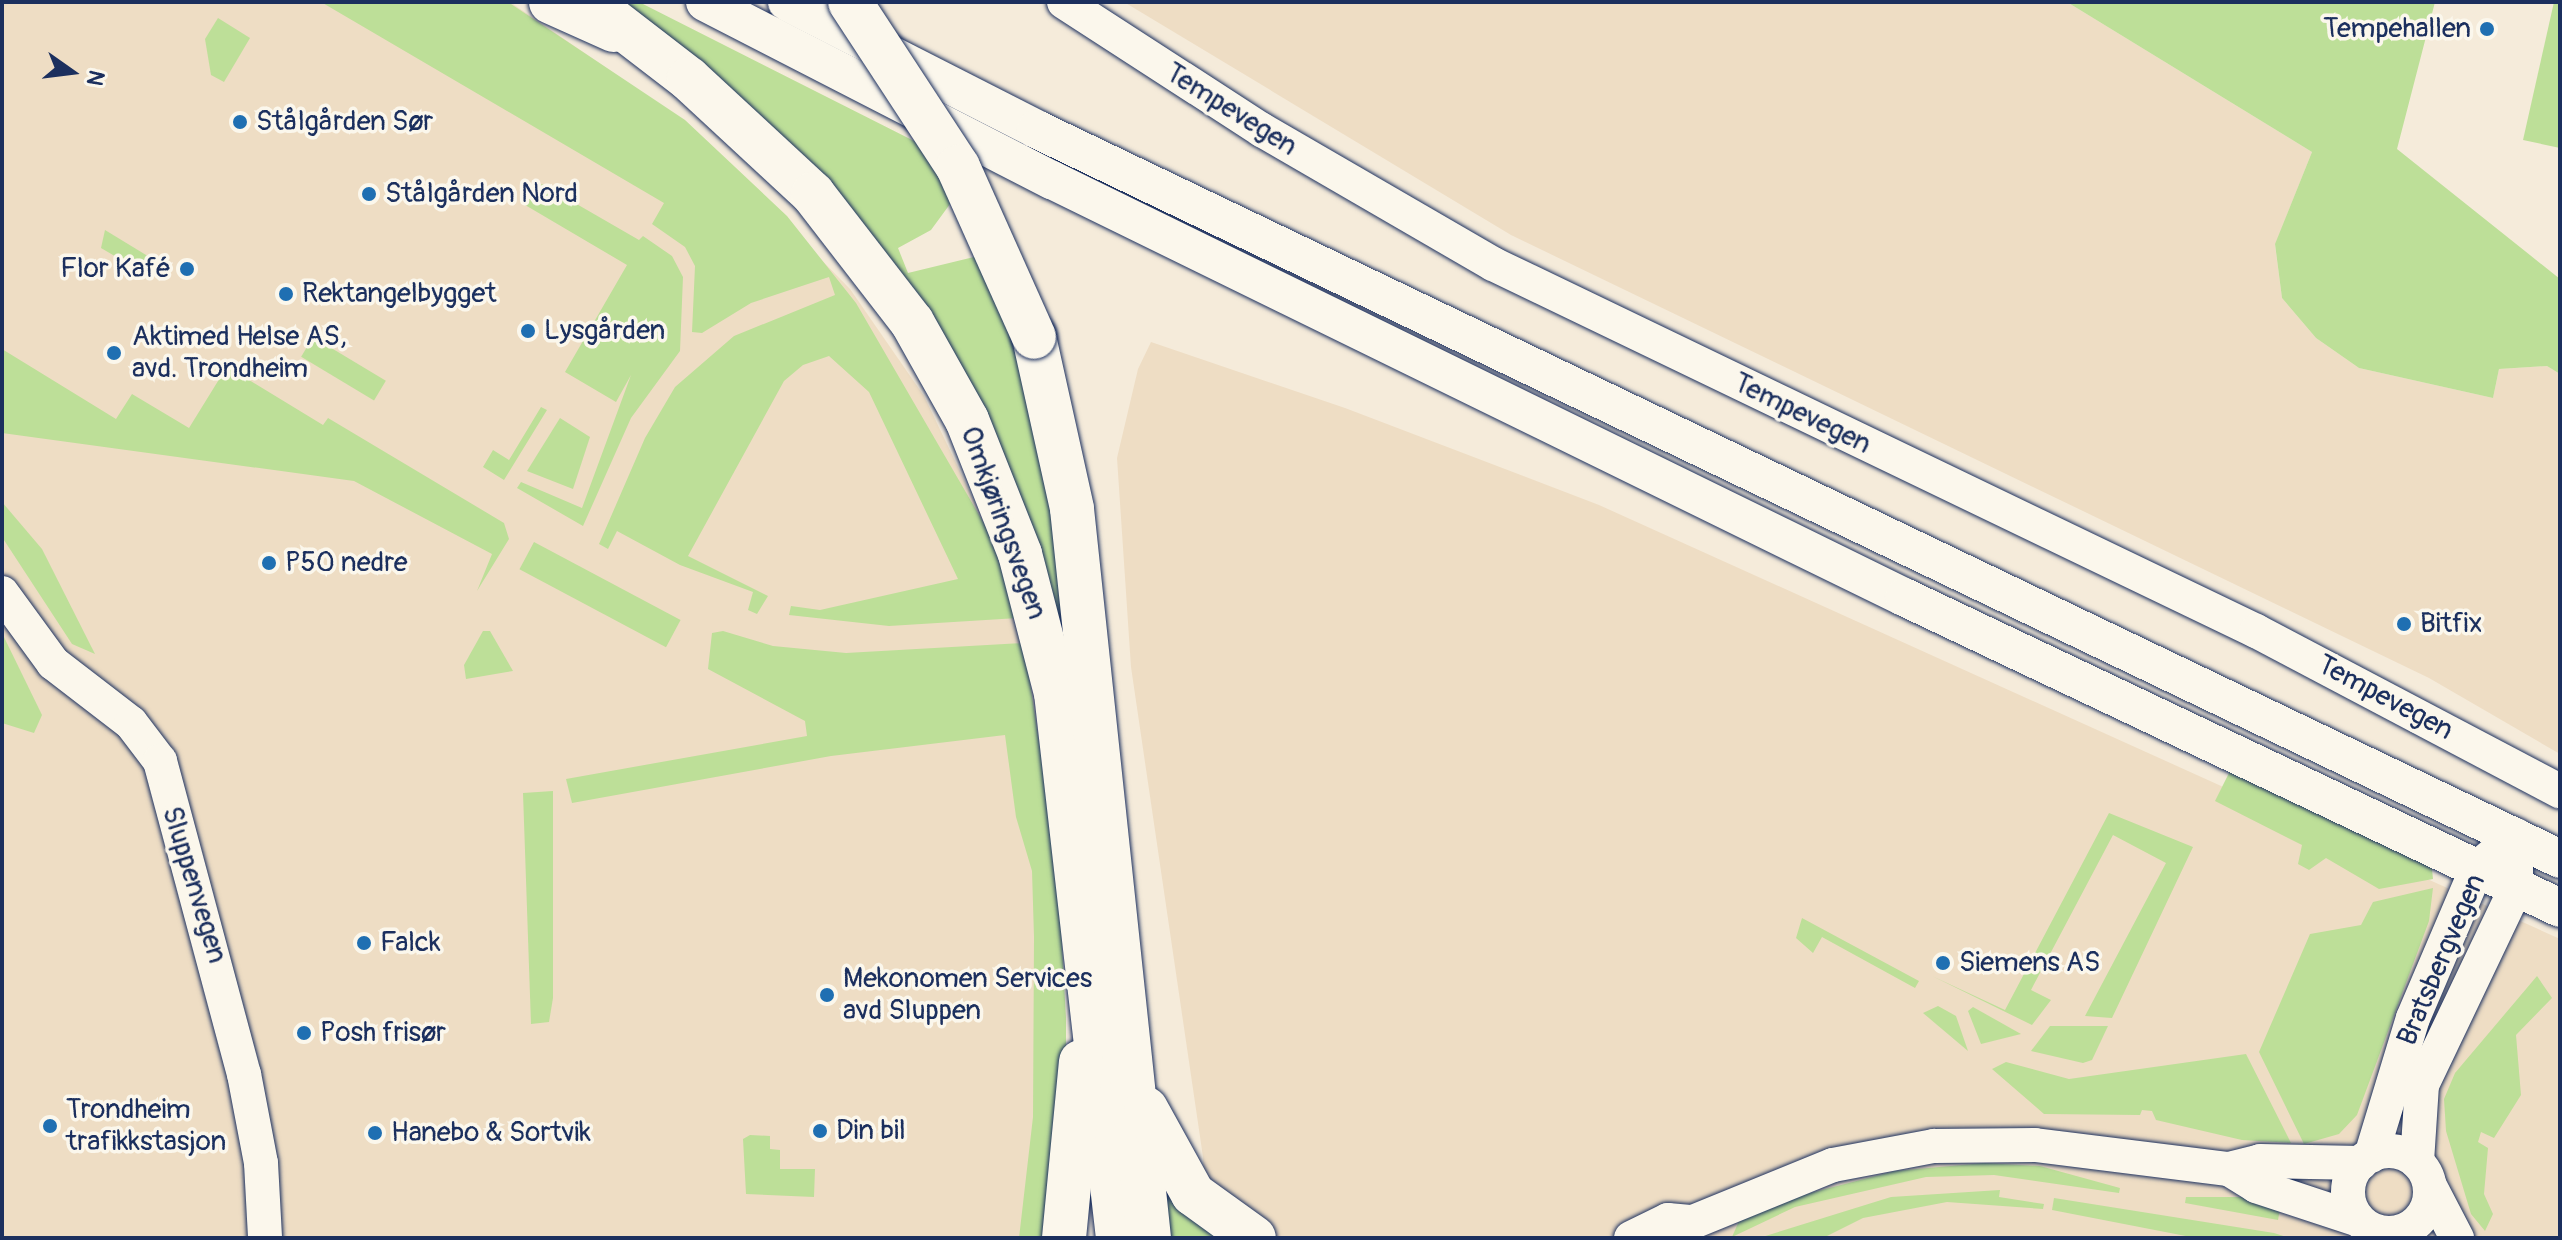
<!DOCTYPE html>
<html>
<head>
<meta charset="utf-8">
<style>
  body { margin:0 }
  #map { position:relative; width:2562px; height:1240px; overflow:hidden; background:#f5ebda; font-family:Pangolin,sans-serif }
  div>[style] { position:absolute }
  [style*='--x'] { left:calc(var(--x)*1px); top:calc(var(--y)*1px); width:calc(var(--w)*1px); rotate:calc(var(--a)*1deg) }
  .built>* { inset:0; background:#eeddc4 }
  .green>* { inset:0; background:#bddf98; transform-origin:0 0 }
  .roads { filter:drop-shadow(0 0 2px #1b2f5e) drop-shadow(0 0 2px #1b2f5e) }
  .secondary>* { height:34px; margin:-17px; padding:0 17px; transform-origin:17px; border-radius:17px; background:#fbf7ec }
  .secondary>.ring { margin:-17px; padding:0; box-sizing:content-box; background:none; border:34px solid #fbf7ec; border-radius:50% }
  .primary>* { height:38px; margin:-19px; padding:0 19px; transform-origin:19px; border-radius:19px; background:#fbf7ec }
  .highway>* { height:44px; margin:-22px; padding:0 22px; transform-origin:22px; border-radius:22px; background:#fbf7ec }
  .bridges { filter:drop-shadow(0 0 2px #1b2f5e) drop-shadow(0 0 2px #1b2f5e) }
  .highway-bridge>* { height:44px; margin:-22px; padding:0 22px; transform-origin:22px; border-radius:22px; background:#fbf7ec }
  .dots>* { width:22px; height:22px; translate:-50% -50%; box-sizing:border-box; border:4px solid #fbf7ec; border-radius:50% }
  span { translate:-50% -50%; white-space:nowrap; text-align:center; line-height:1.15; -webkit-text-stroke:7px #fbf7ec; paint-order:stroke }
  .poi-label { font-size:28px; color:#1b2f5e }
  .right { translate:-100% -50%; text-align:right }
  .left { translate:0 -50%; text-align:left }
  .street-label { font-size:28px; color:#1b2f5e }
  .frame { position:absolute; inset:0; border:4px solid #1b2f5e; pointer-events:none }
  .north { position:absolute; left:32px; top:32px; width:80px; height:80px; -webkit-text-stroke:6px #fbf7ec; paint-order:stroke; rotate:104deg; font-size:22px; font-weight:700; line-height:32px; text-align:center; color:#1b2f5e }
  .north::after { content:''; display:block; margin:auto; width:28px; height:36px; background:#1b2f5e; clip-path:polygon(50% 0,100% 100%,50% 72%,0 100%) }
</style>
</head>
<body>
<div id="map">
  <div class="built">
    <i style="clip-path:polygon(2px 2px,510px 2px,687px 123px,850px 289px,924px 396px,989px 532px,1034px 685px,1066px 1019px,1051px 1238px,2px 1238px)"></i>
    <i style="clip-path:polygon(1124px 2px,2067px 2px,2312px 152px,2275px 245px,2282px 298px,2316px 338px,2359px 368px,2493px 398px,2499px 369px,2547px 366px,2560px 374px,2560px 754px,2429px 678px,1511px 235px)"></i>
    <i style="clip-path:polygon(1151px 342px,1345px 408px,1599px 505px,2560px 939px,2560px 1238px,1206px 1238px,1203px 1157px,1131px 667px,1117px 458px,1138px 369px)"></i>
  </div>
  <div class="green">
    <i style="clip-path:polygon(321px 2px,508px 2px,685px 120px,787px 216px,856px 303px,989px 532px,1018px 618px,889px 626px,789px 615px,791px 606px,820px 610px,958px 579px,869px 392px,829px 356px,803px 365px,784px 381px,688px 556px,768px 596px,757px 614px,748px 610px,753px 592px,680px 565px,617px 531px,608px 549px,599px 544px,645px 438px,675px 387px,734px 336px,835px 295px,829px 277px,751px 303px,702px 333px,692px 332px,695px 266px,685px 247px,652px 224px,664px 203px)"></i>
    <i style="clip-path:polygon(616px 2px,639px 2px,924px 146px,953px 200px,931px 230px,898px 248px,908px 273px,978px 256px,1015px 346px,1046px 471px,1081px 742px,986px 416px)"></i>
    <i style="clip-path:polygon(2067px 2px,2435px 2px,2397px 149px,2560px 279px,2560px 374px,2547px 366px,2499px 369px,2493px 398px,2359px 368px,2316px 338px,2282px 298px,2275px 244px,2312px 152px)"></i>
    <i style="clip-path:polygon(2554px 2px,2560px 2px,2560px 148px,2523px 140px)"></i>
    <i style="clip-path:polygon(218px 18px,250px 38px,224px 82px,211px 75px,205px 39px)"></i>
    <i style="clip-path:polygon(542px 184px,639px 240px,643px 236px,672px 256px,683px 277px,680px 351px,631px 418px,583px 526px,517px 488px,521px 482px,582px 508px,631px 375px,616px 402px,565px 372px,627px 265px,520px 202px)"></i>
    <i style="clip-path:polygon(105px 230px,151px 258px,142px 272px,101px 248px)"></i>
    <i style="left:313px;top:337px;width:85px;height:23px;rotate:31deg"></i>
    <i style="clip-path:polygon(2px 349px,116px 419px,132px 394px,189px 428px,231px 360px,252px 372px,249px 380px,323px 425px,328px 418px,504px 523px,509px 539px,477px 591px,492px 554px,354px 481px,2px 433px)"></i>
    <i style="clip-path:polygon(541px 407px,547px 410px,504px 480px,483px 467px,493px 450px,509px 460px)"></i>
    <i style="clip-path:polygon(560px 418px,590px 437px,573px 489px,527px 471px)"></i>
    <i style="clip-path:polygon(2px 502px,42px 549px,95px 654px,72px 644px,2px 537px)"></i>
    <i style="left:534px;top:542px;width:166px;height:31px;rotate:28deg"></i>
    <i style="clip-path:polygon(483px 631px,490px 631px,513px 671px,466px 679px,464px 665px)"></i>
    <i style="clip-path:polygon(723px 631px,773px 646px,846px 653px,1024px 643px,1058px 868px,1066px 1019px,1066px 1101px,1051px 1238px,1019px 1238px,1033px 1117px,1034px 937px,1032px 871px,1016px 817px,1005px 735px,831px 756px,572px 803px,566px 779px,807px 736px,805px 721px,708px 669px,712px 633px)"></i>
    <i style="clip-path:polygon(2px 633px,42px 715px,34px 733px,2px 723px)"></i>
    <i style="clip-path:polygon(2231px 769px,2419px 859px,2432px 869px,2433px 879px,2379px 889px,2326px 858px,2309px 870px,2298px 864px,2302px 845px,2215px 801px)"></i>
    <i style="clip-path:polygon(553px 791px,553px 998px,549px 1022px,531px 1024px,523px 793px)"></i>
    <i style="clip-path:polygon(2109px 813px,2193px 847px,2112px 1018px,2085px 1016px,2166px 863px,2113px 835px,2031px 990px,2051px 1000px,2032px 1025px,1932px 976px,2005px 1010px)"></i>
    <i style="clip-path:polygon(2433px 888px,2429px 921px,2357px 1115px,2339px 1134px,2304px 1144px,2259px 1052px,2310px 934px,2361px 925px,2373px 902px)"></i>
    <i style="clip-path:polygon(1802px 918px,1919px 981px,1915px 988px,1822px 937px,1813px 953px,1796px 938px)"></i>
    <i style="clip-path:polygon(2537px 976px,2552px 998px,2516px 1035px,2521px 1095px,2494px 1138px,2481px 1132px,2478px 1142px,2488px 1148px,2484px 1194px,2493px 1214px,2485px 1231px,2471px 1214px,2446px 1131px,2444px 1099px,2455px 1073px)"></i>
    <i style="clip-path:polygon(1938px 1006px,1956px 1016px,1968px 1051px,1923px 1013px)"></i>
    <i style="clip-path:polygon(1973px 1007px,2021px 1034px,1981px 1044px,1968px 1011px)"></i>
    <i style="clip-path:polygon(2050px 1026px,2108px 1026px,2092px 1060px,2083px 1063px,2031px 1051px)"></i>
    <i style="clip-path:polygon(2246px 1054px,2291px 1143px,2242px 1140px,2156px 1120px,2152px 1111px,2142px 1110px,2140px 1115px,2044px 1114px,1992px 1069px,2006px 1062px,2069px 1079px)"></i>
    <i style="clip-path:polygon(750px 1135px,770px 1136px,770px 1149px,780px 1150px,780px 1169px,815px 1169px,814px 1197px,746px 1194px,743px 1139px)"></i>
    <i style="clip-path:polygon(1984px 1163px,2040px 1166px,2120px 1188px,2119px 1193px,1994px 1175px,1926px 1177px,1795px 1207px,1732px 1237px,1739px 1221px,1787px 1199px,1895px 1171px)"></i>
    <i style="clip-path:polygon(1159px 1168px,1233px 1238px,1165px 1238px)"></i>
    <i style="clip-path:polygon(2000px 1190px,1999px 1197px,2044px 1204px,2043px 1209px,1947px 1202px,1863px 1218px,1823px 1238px,1759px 1238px,1891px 1197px)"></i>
    <i style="clip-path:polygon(2186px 1197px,2249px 1197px,2281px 1204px,2278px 1220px,2185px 1203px)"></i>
    <i style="clip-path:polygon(2054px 1198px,2274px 1233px,2290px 1238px,2196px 1238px,2052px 1210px)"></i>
  </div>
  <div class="roads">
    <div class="secondary">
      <i style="--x:1064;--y:2;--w:236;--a:32.9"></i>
      <i style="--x:1262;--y:130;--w:267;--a:30.1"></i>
      <i style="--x:1493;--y:264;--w:847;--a:25.69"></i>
      <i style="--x:2256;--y:631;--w:344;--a:27.8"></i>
      <i style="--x:2;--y:593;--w:87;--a:53.9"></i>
      <i style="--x:53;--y:663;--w:98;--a:37.6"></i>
      <i style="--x:131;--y:723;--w:48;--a:52.7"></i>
      <i style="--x:160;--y:761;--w:324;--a:75"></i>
      <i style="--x:244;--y:1074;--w:91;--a:79.2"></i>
      <i style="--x:261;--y:1163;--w:75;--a:86.9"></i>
      <i class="ring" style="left:2348px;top:1151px;width:48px;height:48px"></i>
      <i style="--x:2371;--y:1156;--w:144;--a:-73.1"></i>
      <i style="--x:2413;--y:1018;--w:163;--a:-66.9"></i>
      <i style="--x:2477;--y:868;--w:51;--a:-40.2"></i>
      <i style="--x:2417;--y:1162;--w:77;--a:-86.3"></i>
      <i style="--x:2422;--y:1085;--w:218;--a:-64.5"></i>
      <i style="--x:2516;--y:888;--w:29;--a:-90"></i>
      <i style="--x:2229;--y:1169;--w:32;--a:32"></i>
      <i style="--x:2256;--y:1186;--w:108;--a:18.3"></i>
      <i style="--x:2430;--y:1186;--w:59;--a:62.6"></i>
      <i style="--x:1631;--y:1238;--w:41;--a:-25.9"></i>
      <i style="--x:1668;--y:1220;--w:25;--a:5"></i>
      <i style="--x:1693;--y:1222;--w:151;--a:-22.2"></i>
      <i style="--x:1833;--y:1165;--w:103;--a:-10.7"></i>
      <i style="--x:1934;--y:1146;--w:101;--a:-0.6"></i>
      <i style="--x:2035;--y:1145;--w:195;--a:7.1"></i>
      <i style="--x:2229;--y:1169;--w:32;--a:-14"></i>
      <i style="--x:2260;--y:1161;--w:101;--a:1.1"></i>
    </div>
    <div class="primary">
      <i style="--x:705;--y:2;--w:390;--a:27.2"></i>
      <i style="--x:1052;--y:180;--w:949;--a:26.08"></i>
      <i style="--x:1904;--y:597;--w:726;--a:25.36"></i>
      <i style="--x:787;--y:2;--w:280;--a:27"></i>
      <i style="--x:1036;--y:129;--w:1690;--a:25.59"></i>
    </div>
    <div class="highway">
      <i style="--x:551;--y:2;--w:69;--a:24"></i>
      <i style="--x:589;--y:2;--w:126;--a:37.6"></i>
      <i style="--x:689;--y:79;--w:169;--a:42.8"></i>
      <i style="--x:813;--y:194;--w:162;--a:52.3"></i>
      <i style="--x:912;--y:322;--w:112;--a:60.7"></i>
      <i style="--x:967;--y:420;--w:144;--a:68.4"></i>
      <i style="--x:1020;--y:554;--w:144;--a:75.5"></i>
      <i style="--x:1056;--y:693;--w:549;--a:83.51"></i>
      <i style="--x:1034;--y:337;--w:176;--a:77.5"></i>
      <i style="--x:1072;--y:509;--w:733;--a:83.97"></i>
      <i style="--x:1146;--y:1109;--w:97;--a:61.1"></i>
      <i style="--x:1193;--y:1194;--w:75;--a:35.8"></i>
      <i style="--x:1064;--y:1238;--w:177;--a:-84.5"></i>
    </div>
  </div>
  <div class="bridges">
    <div class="highway-bridge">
      <i style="--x:850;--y:2;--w:197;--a:56.8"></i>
      <i style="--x:958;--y:167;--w:186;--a:65.9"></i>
    </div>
  </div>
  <div class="dots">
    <i style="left:2487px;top:29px;background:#1f6fb2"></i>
    <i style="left:240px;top:122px;background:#1f6fb2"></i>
    <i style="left:369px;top:194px;background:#1f6fb2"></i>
    <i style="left:187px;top:269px;background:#1f6fb2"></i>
    <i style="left:286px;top:294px;background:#1f6fb2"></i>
    <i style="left:528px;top:331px;background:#1f6fb2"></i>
    <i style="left:114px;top:353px;background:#1f6fb2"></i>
    <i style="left:269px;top:563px;background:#1f6fb2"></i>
    <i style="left:2404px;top:624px;background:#1f6fb2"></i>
    <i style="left:364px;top:943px;background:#1f6fb2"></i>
    <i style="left:1943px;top:963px;background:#1f6fb2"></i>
    <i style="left:827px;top:995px;background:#1f6fb2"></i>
    <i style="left:304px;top:1033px;background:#1f6fb2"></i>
    <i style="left:50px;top:1126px;background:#1f6fb2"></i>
    <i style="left:820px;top:1131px;background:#1f6fb2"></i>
    <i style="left:375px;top:1133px;background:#1f6fb2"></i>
  </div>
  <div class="poi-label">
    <span class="right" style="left:2471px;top:29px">Tempehallen</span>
    <span class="left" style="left:256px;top:122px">Stålgården Sør</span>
    <span class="left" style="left:385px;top:194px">Stålgården Nord</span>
    <span class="right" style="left:171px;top:269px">Flor Kafé</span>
    <span class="left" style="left:302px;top:294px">Rektangelbygget</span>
    <span class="left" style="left:544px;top:331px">Lysgården</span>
    <span class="left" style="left:132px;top:353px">Aktimed Helse AS,<br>avd. Trondheim</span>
    <span class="left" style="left:285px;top:563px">P50 nedre</span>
    <span class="left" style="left:2420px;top:624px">Bitfix</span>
    <span class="left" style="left:380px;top:943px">Falck</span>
    <span class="left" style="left:1959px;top:963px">Siemens AS</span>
    <span class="left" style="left:843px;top:995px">Mekonomen Services<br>avd Sluppen</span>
    <span class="left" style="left:320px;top:1033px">Posh frisør</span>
    <span class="left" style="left:66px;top:1126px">Trondheim<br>trafikkstasjon</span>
    <span class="left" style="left:836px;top:1131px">Din bil</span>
    <span class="left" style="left:391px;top:1133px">Hanebo &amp; Sortvik</span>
  </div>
  <div class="street-label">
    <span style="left:1231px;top:110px;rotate:32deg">Tempevegen</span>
    <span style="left:1802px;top:414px;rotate:26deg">Tempevegen</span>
    <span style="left:1003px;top:523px;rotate:70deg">Omkjøringsvegen</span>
    <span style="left:2385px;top:698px;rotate:28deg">Tempevegen</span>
    <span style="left:194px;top:885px;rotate:73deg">Sluppenvegen</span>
    <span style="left:2442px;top:960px;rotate:-67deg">Bratsbergvegen</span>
  </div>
  <div class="frame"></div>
  <div class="north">N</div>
</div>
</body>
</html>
